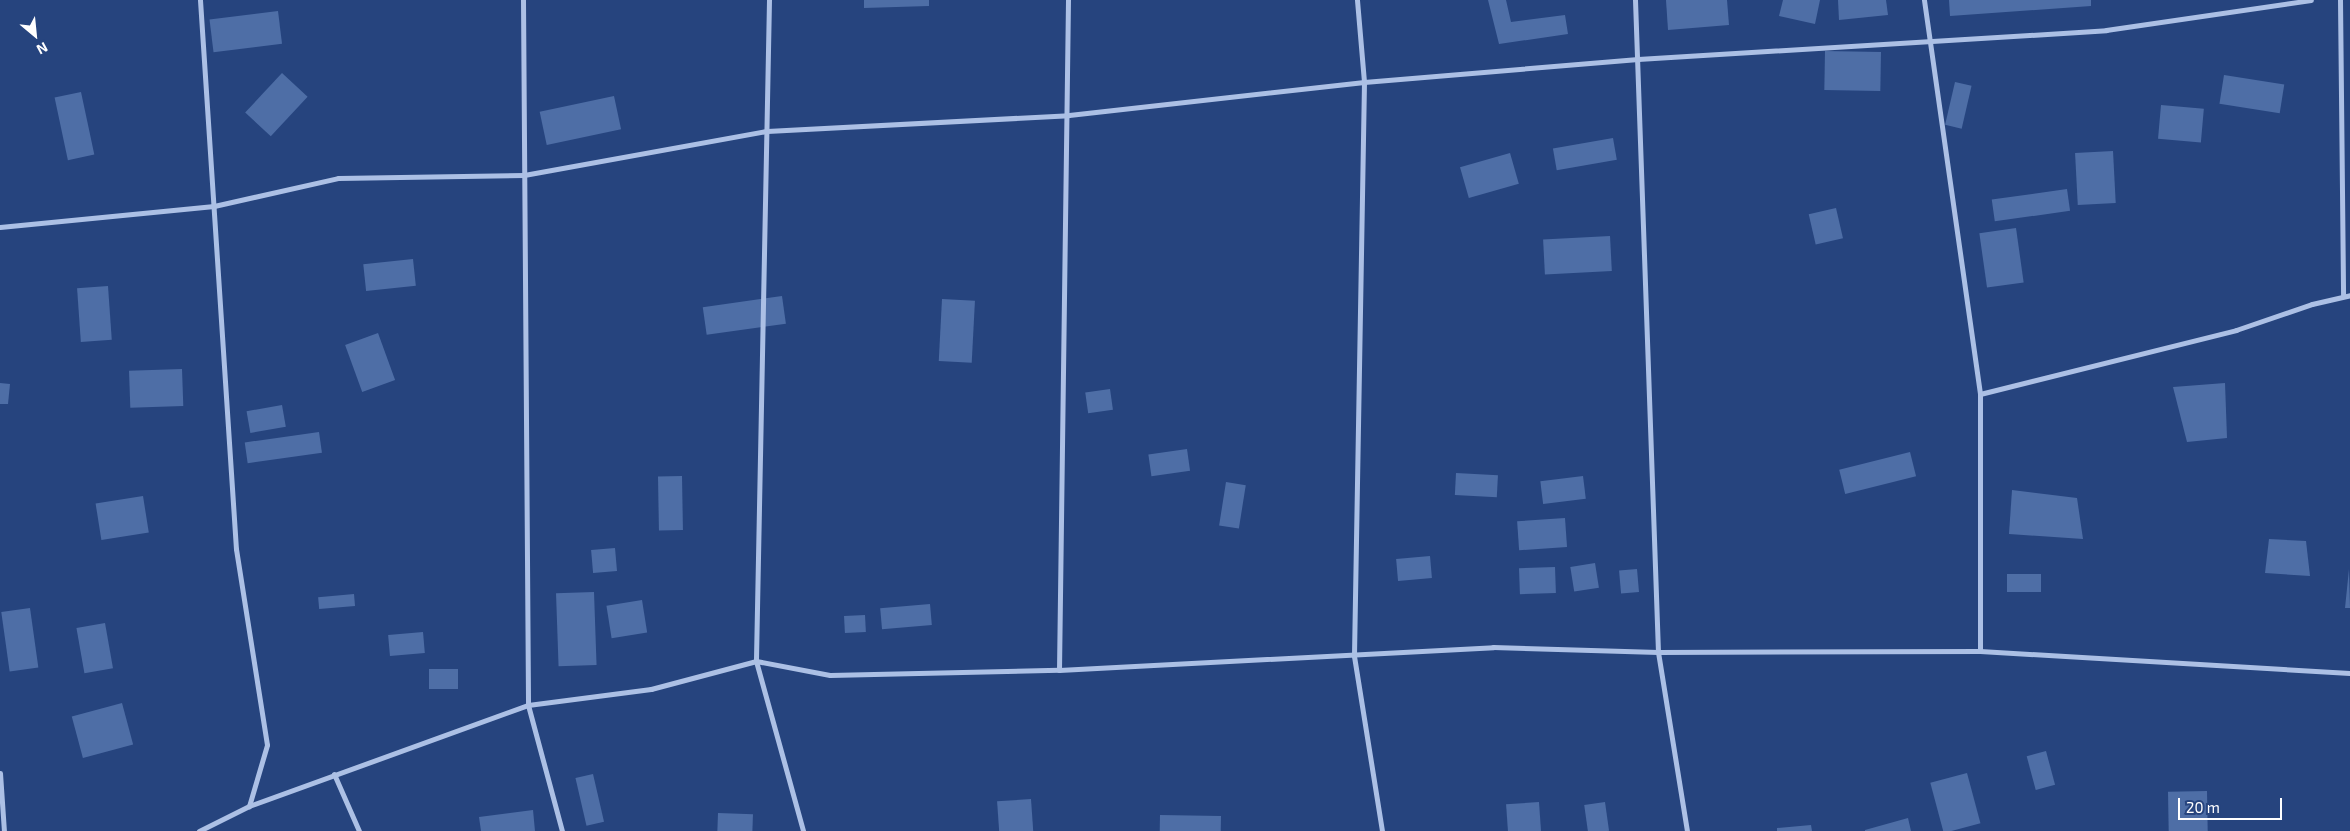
<!DOCTYPE html>
<html>
<head>
<meta charset="utf-8">
<style>
  body { margin:0 }
  #map { position:relative; width:2350px; height:831px; overflow:hidden; background:#26447e; font-family:"Exo 2",sans-serif }
  div>[style] { position:absolute }
  [style*='--x'] { left:calc(var(--x)*1px); top:calc(var(--y)*1px); width:calc(var(--w)*1px); rotate:calc(var(--a)*1deg) }
  .building>* { inset:0; background:#4e6ea6; transform-origin:0 0 }
  .minor>* { height:5px; margin:-2.5px; padding:0 2.5px; transform-origin:2.5px; border-radius:2.5px; background:#acc0e5 }
  span { translate:-50% -50%; white-space:nowrap; text-align:center; line-height:1.15; -webkit-text-stroke:5px #26447e; paint-order:stroke }
  .north { position:absolute; left:10px; top:10px; width:50px; height:50px; -webkit-text-stroke:4px #26447e; paint-order:stroke; rotate:152deg; font-size:14px; font-weight:700; line-height:20px; text-align:center; color:#fff }
  .north::after { content:''; display:block; margin:auto; width:18px; height:22px; background:#fff; clip-path:polygon(50% 0,100% 100%,50% 72%,0 100%) }
  .scale { position:absolute; left:2178px; top:798px; width:104px; height:22px; box-sizing:border-box; border:2px solid #fff; border-top:0; padding-left:6px; font-size:15px; line-height:18px; white-space:nowrap; color:#fff; -webkit-text-stroke:4px #26447e; paint-order:stroke }
</style>
</head>
<body>
<div id="map">
  <div class="building">
    <i style="clip-path:polygon(864px 0,929px 0,929px 6px,864px 8px)"></i>
    <i style="clip-path:polygon(1488px 0,1506px 0,1511px 22px,1565px 15px,1568px 34px,1499px 44px)"></i>
    <i style="clip-path:polygon(1666px 0,1727px 0,1729px 25px,1668px 30px)"></i>
    <i style="clip-path:polygon(1783px 0,1820px 0,1815px 24px,1779px 16px)"></i>
    <i style="clip-path:polygon(1838px 0,1886px 0,1888px 15px,1839px 20px)"></i>
    <i style="clip-path:polygon(1949px 0,2091px 0,2091px 6px,1950px 16px)"></i>
    <i style="left:278px;top:11px;width:33px;height:69px;rotate:83deg"></i>
    <i style="left:1825px;top:51px;width:56px;height:39px;rotate:1deg"></i>
    <i style="left:282px;top:73px;width:35px;height:54px;rotate:43deg"></i>
    <i style="left:2224px;top:75px;width:61px;height:29px;rotate:9deg"></i>
    <i style="left:1955px;top:82px;width:17px;height:44px;rotate:13deg"></i>
    <i style="left:81px;top:92px;width:64px;height:27px;rotate:78deg"></i>
    <i style="left:614px;top:96px;width:34px;height:76px;rotate:78deg"></i>
    <i style="left:2161px;top:105px;width:43px;height:34px;rotate:5deg"></i>
    <i style="left:1613px;top:138px;width:22px;height:61px;rotate:80deg"></i>
    <i style="left:2113px;top:151px;width:52px;height:38px;rotate:87deg"></i>
    <i style="left:1510px;top:153px;width:32px;height:52px;rotate:74deg"></i>
    <i style="left:2067px;top:189px;width:22px;height:76px;rotate:82deg"></i>
    <i style="left:1836px;top:208px;width:31px;height:28px;rotate:77deg"></i>
    <i style="left:2016px;top:228px;width:55px;height:37px;rotate:82deg"></i>
    <i style="left:1610px;top:236px;width:35px;height:67px;rotate:87deg"></i>
    <i style="left:413px;top:259px;width:27px;height:50px;rotate:84deg"></i>
    <i style="left:108px;top:286px;width:54px;height:31px;rotate:86deg"></i>
    <i style="left:782px;top:296px;width:28px;height:80px;rotate:82deg"></i>
    <i style="left:942px;top:299px;width:33px;height:62px;rotate:3deg"></i>
    <i style="left:378px;top:333px;width:50px;height:35px;rotate:70deg"></i>
    <i style="left:182px;top:369px;width:37px;height:53px;rotate:88deg"></i>
    <i style="clip-path:polygon(0 383px,10px 384px,8px 404px,0 404px)"></i>
    <i style="clip-path:polygon(2225px 383px,2227px 438px,2187px 442px,2173px 387px)"></i>
    <i style="left:1110px;top:389px;width:21px;height:25px;rotate:82deg"></i>
    <i style="left:282px;top:405px;width:22px;height:36px;rotate:80deg"></i>
    <i style="left:319px;top:432px;width:21px;height:75px;rotate:82deg"></i>
    <i style="left:1187px;top:449px;width:22px;height:39px;rotate:82deg"></i>
    <i style="left:1910px;top:452px;width:25px;height:73px;rotate:76deg"></i>
    <i style="left:1456px;top:473px;width:42px;height:22px;rotate:3deg"></i>
    <i style="left:682px;top:476px;width:54px;height:24px;rotate:89deg"></i>
    <i style="left:1583px;top:476px;width:23px;height:43px;rotate:83deg"></i>
    <i style="left:1226px;top:482px;width:20px;height:44px;rotate:9deg"></i>
    <i style="clip-path:polygon(2012px 490px,2077px 498px,2083px 539px,2009px 534px)"></i>
    <i style="left:143px;top:496px;width:37px;height:48px;rotate:81deg"></i>
    <i style="left:1565px;top:518px;width:29px;height:48px;rotate:86deg"></i>
    <i style="clip-path:polygon(2269px 539px,2306px 541px,2310px 576px,2265px 573px)"></i>
    <i style="left:615px;top:548px;width:23px;height:24px;rotate:85deg"></i>
    <i style="left:1430px;top:556px;width:22px;height:34px;rotate:85deg"></i>
    <i style="left:1595px;top:563px;width:25px;height:25px;rotate:81deg"></i>
    <i style="left:1555px;top:567px;width:26px;height:36px;rotate:88deg"></i>
    <i style="left:1637px;top:569px;width:23px;height:18px;rotate:85deg"></i>
    <i style="clip-path:polygon(2349px 569px,2350px 608px,2345px 608px)"></i>
    <i style="left:2007px;top:574px;width:34px;height:18px"></i>
    <i style="left:594px;top:592px;width:73px;height:38px;rotate:88deg"></i>
    <i style="left:354px;top:594px;width:12px;height:36px;rotate:85deg"></i>
    <i style="left:642px;top:600px;width:33px;height:36px;rotate:81deg"></i>
    <i style="left:930px;top:604px;width:21px;height:50px;rotate:85deg"></i>
    <i style="left:30px;top:608px;width:60px;height:29px;rotate:82deg"></i>
    <i style="left:865px;top:615px;width:17px;height:21px;rotate:87deg"></i>
    <i style="left:105px;top:623px;width:46px;height:29px;rotate:80deg"></i>
    <i style="left:423px;top:632px;width:21px;height:35px;rotate:85deg"></i>
    <i style="left:429px;top:669px;width:29px;height:20px"></i>
    <i style="left:122px;top:703px;width:43px;height:52px;rotate:75deg"></i>
    <i style="left:2046px;top:751px;width:35px;height:20px;rotate:75deg"></i>
    <i style="left:1967px;top:773px;width:52px;height:38px;rotate:75deg"></i>
    <i style="left:593px;top:774px;width:49px;height:18px;rotate:77deg"></i>
    <i style="left:2207px;top:791px;width:40px;height:39px;rotate:89deg"></i>
    <i style="left:1031px;top:799px;width:32px;height:34px;rotate:86deg"></i>
    <i style="left:1539px;top:802px;width:29px;height:33px;rotate:86deg"></i>
    <i style="left:1605px;top:802px;width:29px;height:21px;rotate:82deg"></i>
    <i style="clip-path:polygon(533px 810px,535px 831px,481px 831px,479px 817px)"></i>
    <i style="left:718px;top:813px;width:35px;height:18px;rotate:2deg"></i>
    <i style="left:1160px;top:815px;width:61px;height:16px;rotate:1deg"></i>
    <i style="clip-path:polygon(1908px 818px,1911px 831px,1865px 831px,1865px 830px)"></i>
    <i style="clip-path:polygon(1811px 825px,1812px 831px,1777px 831px,1777px 828px)"></i>
  </div>
  <div class="minor">
    <i style="--x:200;--y:0;--w:550;--a:86.25"></i>
    <i style="--x:236;--y:549;--w:198;--a:81"></i>
    <i style="--x:267;--y:745;--w:64;--a:106.4"></i>
    <i style="--x:523;--y:0;--w:705;--a:89.59"></i>
    <i style="--x:528;--y:705;--w:131;--a:74.9"></i>
    <i style="--x:769;--y:0;--w:661;--a:91.13"></i>
    <i style="--x:756;--y:661;--w:176;--a:74.5"></i>
    <i style="--x:1357;--y:0;--w:82;--a:85.1"></i>
    <i style="--x:1364;--y:82;--w:574;--a:91"></i>
    <i style="--x:1354;--y:656;--w:177;--a:80.9"></i>
    <i style="--x:1635;--y:0;--w:652;--a:87.98"></i>
    <i style="--x:1658;--y:652;--w:181;--a:80.8"></i>
    <i style="--x:1924;--y:0;--w:398;--a:81.9"></i>
    <i style="--x:1980;--y:394;--w:257;--a:90"></i>
    <i style="--x:2340;--y:0;--w:295;--a:89.4"></i>
    <i style="--x:0;--y:227;--w:215;--a:-5.6"></i>
    <i style="--x:214;--y:206;--w:127;--a:-12.7"></i>
    <i style="--x:338;--y:178;--w:186;--a:-0.9"></i>
    <i style="--x:524;--y:175;--w:247;--a:-10.3"></i>
    <i style="--x:767;--y:131;--w:302;--a:-3"></i>
    <i style="--x:1069;--y:115;--w:297;--a:-6.4"></i>
    <i style="--x:1364;--y:82;--w:275;--a:-4.8"></i>
    <i style="--x:1638;--y:59;--w:469;--a:-3.5"></i>
    <i style="--x:2106;--y:30;--w:207;--a:-8.3"></i>
    <i style="--x:1980;--y:394;--w:264;--a:-14"></i>
    <i style="--x:2236;--y:330;--w:80;--a:-18.9"></i>
    <i style="--x:2312;--y:304;--w:39;--a:-13"></i>
    <i style="--x:1059;--y:670;--w:670;--a:-89.23"></i>
    <i style="--x:0;--y:773;--w:58;--a:86.1"></i>
    <i style="--x:334;--y:774;--w:62;--a:66.3"></i>
    <i style="--x:199;--y:831;--w:56;--a:-26.6"></i>
    <i style="--x:249;--y:806;--w:297;--a:-19.9"></i>
    <i style="--x:528;--y:705;--w:124;--a:-7.4"></i>
    <i style="--x:651;--y:689;--w:109;--a:-14.9"></i>
    <i style="--x:756;--y:661;--w:75;--a:10.7"></i>
    <i style="--x:830;--y:675;--w:229;--a:-1.3"></i>
    <i style="--x:1059;--y:670;--w:435;--a:-3"></i>
    <i style="--x:1493;--y:647;--w:165;--a:1.7"></i>
    <i style="--x:1658;--y:652;--w:322;--a:-0.2"></i>
    <i style="--x:1980;--y:651;--w:371;--a:3.4"></i>
  </div>
  <div class="north">N</div>
  <div class="scale">20 m</div>
</div>
</body>
</html>
